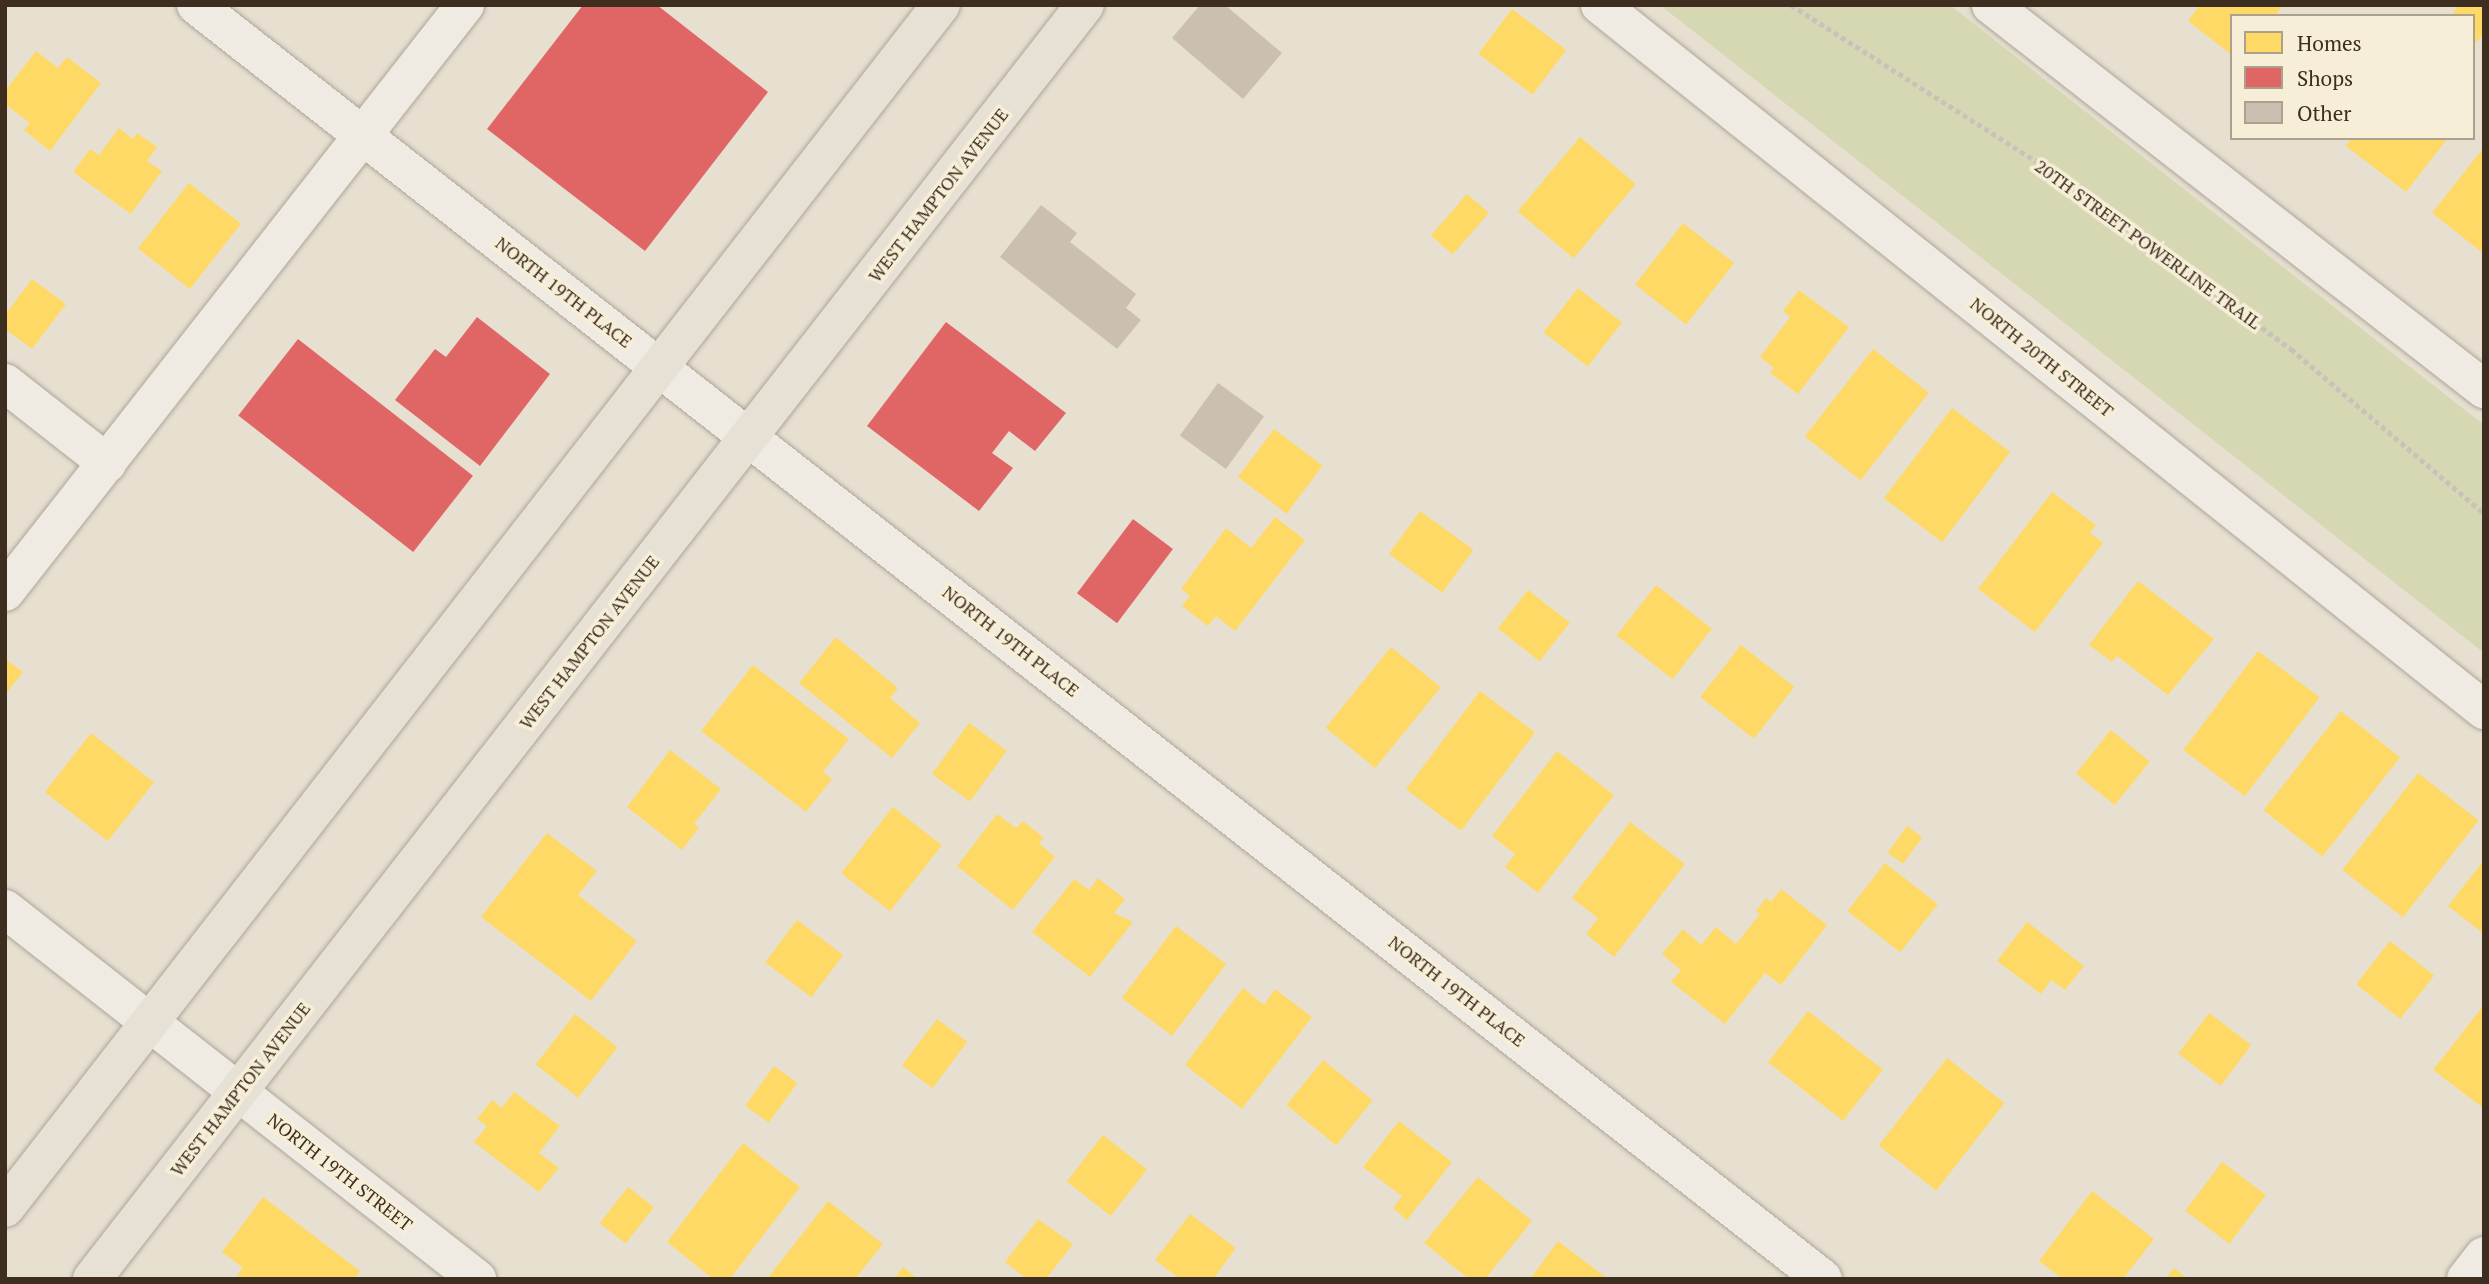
<!DOCTYPE html>
<html>
<head>
<meta charset="utf-8">
<style>
  body { margin:0 }
  #map { position:relative; width:2489px; height:1284px; overflow:hidden; background:#e7e0d1; font-family:"PT Serif",serif }
  div>[style] { position:absolute }
  [style*='--x'] { left:calc(var(--x)*1px); top:calc(var(--y)*1px); width:calc(var(--w)*1px); rotate:calc(var(--a)*1deg) }
  .green>* { inset:0; background:#d6d7b3 }
  .homes>* { inset:0; background:#ffd966; transform-origin:0 0 }
  .shops>* { inset:0; background:#e06666; transform-origin:0 0 }
  .building>* { inset:0; background:#cbbfb2; transform-origin:0 0 }
  .path>* { height:4.5px; margin-top:-2.25px; transform-origin:0; background:repeating-linear-gradient(90deg,#c8c2b9 0 5px,transparent 0 8.5px) }
  .roads { filter:drop-shadow(0 0 2px #ada599) drop-shadow(0 0 2px #ada599) }
  .minor>* { height:38px; margin:-19px; padding:0 19px; transform-origin:19px; border-radius:19px; background:#efebe3 }
  .major>* { height:38px; margin:-19px; padding:0 19px; transform-origin:19px; border-radius:19px; background:#e6e1d4 }
  span { translate:-50% -50%; white-space:nowrap; text-align:center; line-height:1.15; -webkit-text-stroke:7px #f7eed8; paint-order:stroke }
  .street-label { font-size:18px; color:#3d2e20 }
  .frame { position:absolute; inset:0; border:7px solid #3d2e20; pointer-events:none }
  .legend { position:absolute; left:2230px; top:14px; width:245px; height:126px; box-sizing:border-box; background:#f7eed8; border:2px solid #ada18e; margin:0; padding:9px 12px; list-style:none; font-size:21px; color:#3d2e20 }
  .legend li { display:flex; align-items:center; gap:14px; height:35px }
  .legend b { width:35px; border:2px solid #ada18e }
</style>
</head>
<body>
<div id="map">
  <div class="green">
    <i style="clip-path:polygon(1660px 5px,1950px 5px,2484px 425px,2484px 653px)"></i>
  </div>
  <div class="homes">
    <i style="clip-path:polygon(2200px 5px,2283px 5px,2275px 16px,2232px 16px,2232px 55px,2188px 21px)"></i>
    <i style="clip-path:polygon(2459px 5px,2484px 5px,2484px 33px,2477px 42px,2473px 39px,2473px 16px,2451px 16px)"></i>
    <i style="left:1512px;top:9px;width:68px;height:56px;rotate:37deg"></i>
    <i style="clip-path:polygon(36px 51px,58px 68px,67px 57px,101px 83px,50px 151px,24px 130px,30px 123px,5px 104px,5px 91px)"></i>
    <i style="clip-path:polygon(119px 128px,133px 139px,137px 133px,157px 147px,147px 161px,162px 171px,131px 214px,73px 172px,90px 149px,99px 155px)"></i>
    <i style="left:1580px;top:137px;width:73px;height:97px;rotate:40deg"></i>
    <i style="clip-path:polygon(2352px 138px,2448px 138px,2406px 192px,2346px 146px)"></i>
    <i style="clip-path:polygon(2484px 147px,2484px 254px,2432px 213px)"></i>
    <i style="left:189px;top:183px;width:66px;height:83px;rotate:38deg"></i>
    <i style="left:1467px;top:194px;width:29px;height:55px;rotate:41deg"></i>
    <i style="left:1683px;top:223px;width:65px;height:78px;rotate:38deg"></i>
    <i style="clip-path:polygon(32px 279px,66px 304px,32px 349px,5px 329px,5px 315px)"></i>
    <i style="left:1578px;top:288px;width:56px;height:56px;rotate:38deg"></i>
    <i style="clip-path:polygon(1799px 290px,1849px 327px,1798px 394px,1770px 373px,1774px 368px,1760px 357px,1790px 317px,1783px 311px)"></i>
    <i style="left:1873px;top:349px;width:71px;height:111px;rotate:38deg"></i>
    <i style="left:1952px;top:408px;width:73px;height:113px;rotate:37deg"></i>
    <i style="left:1274px;top:429px;width:61px;height:60px;rotate:37deg"></i>
    <i style="clip-path:polygon(2052px 492px,2096px 525px,2090px 533px,2103px 543px,2035px 632px,1978px 589px)"></i>
    <i style="left:1420px;top:511px;width:66px;height:53px;rotate:36deg"></i>
    <i style="clip-path:polygon(1275px 517px,1305px 540px,1235px 631px,1216px 616px,1208px 626px,1182px 606px,1190px 596px,1181px 589px,1226px 528px,1251px 548px)"></i>
    <i style="clip-path:polygon(2138px 581px,2214px 639px,2168px 695px,2117px 656px,2112px 662px,2089px 645px)"></i>
    <i style="left:1656px;top:585px;width:71px;height:64px;rotate:38deg"></i>
    <i style="left:1528px;top:590px;width:53px;height:49px;rotate:38deg"></i>
    <i style="clip-path:polygon(836px 637px,898px 688px,890px 698px,920px 723px,892px 758px,799px 683px)"></i>
    <i style="left:1741px;top:645px;width:68px;height:66px;rotate:38deg"></i>
    <i style="left:1391px;top:647px;width:64px;height:104px;rotate:39deg"></i>
    <i style="left:2258px;top:651px;width:77px;height:124px;rotate:37deg"></i>
    <i style="clip-path:polygon(5px 659px,23px 672px,5px 695px)"></i>
    <i style="clip-path:polygon(753px 665px,849px 739px,823px 772px,832px 779px,806px 812px,701px 731px)"></i>
    <i style="left:1480px;top:691px;width:69px;height:123px;rotate:37deg"></i>
    <i style="left:2341px;top:711px;width:75px;height:126px;rotate:38deg"></i>
    <i style="left:969px;top:723px;width:47px;height:63px;rotate:36deg"></i>
    <i style="left:2111px;top:730px;width:50px;height:56px;rotate:39deg"></i>
    <i style="left:91px;top:733px;width:80px;height:75px;rotate:38deg"></i>
    <i style="clip-path:polygon(670px 750px,721px 789px,694px 824px,699px 828px,682px 850px,627px 807px)"></i>
    <i style="clip-path:polygon(1557px 751px,1614px 795px,1538px 893px,1505px 867px,1515px 854px,1492px 836px)"></i>
    <i style="left:2418px;top:773px;width:77px;height:123px;rotate:38deg"></i>
    <i style="left:893px;top:807px;width:62px;height:84px;rotate:38deg"></i>
    <i style="clip-path:polygon(997px 814px,1016px 828px,1023px 821px,1044px 838px,1039px 843px,1055px 857px,1013px 910px,957px 866px)"></i>
    <i style="clip-path:polygon(1630px 822px,1685px 864px,1614px 957px,1586px 934px,1598px 918px,1572px 898px)"></i>
    <i style="left:1907px;top:826px;width:19px;height:33px;rotate:36deg"></i>
    <i style="clip-path:polygon(547px 833px,597px 871px,578px 895px,637px 941px,591px 1001px,481px 917px)"></i>
    <i style="clip-path:polygon(2484px 860px,2484px 934px,2448px 906px)"></i>
    <i style="left:1885px;top:863px;width:67px;height:61px;rotate:38deg"></i>
    <i style="clip-path:polygon(1098px 878px,1125px 899px,1114px 913px,1133px 922px,1090px 977px,1032px 932px,1074px 879px,1089px 890px)"></i>
    <i style="clip-path:polygon(1781px 889px,1827px 925px,1781px 985px,1765px 973px,1725px 1024px,1671px 982px,1681px 970px,1662px 954px,1683px 929px,1701px 945px,1716px 927px,1736px 944px,1760px 914px,1756px 911px,1766px 898px,1771px 902px)"></i>
    <i style="left:797px;top:920px;width:58px;height:53px;rotate:37deg"></i>
    <i style="clip-path:polygon(2027px 922px,2084px 966px,2065px 990px,2051px 980px,2041px 994px,1997px 961px)"></i>
    <i style="left:1176px;top:926px;width:63px;height:90px;rotate:37deg"></i>
    <i style="left:2390px;top:941px;width:56px;height:55px;rotate:38deg"></i>
    <i style="clip-path:polygon(1243px 988px,1264px 1005px,1275px 989px,1312px 1017px,1242px 1109px,1185px 1065px)"></i>
    <i style="clip-path:polygon(2484px 1005px,2484px 1106px,2482px 1107px,2433px 1070px)"></i>
    <i style="left:1808px;top:1011px;width:95px;height:65px;rotate:38deg"></i>
    <i style="left:2209px;top:1013px;width:53px;height:51px;rotate:37deg"></i>
    <i style="left:575px;top:1014px;width:54px;height:64px;rotate:38deg"></i>
    <i style="left:937px;top:1019px;width:38px;height:58px;rotate:37deg"></i>
    <i style="left:1947px;top:1058px;width:73px;height:111px;rotate:38deg"></i>
    <i style="left:1323px;top:1060px;width:64px;height:58px;rotate:39deg"></i>
    <i style="left:774px;top:1066px;width:29px;height:49px;rotate:36deg"></i>
    <i style="clip-path:polygon(514px 1092px,560px 1126px,539px 1153px,559px 1168px,539px 1192px,474px 1142px,487px 1126px,477px 1119px,492px 1100px,502px 1108px)"></i>
    <i style="clip-path:polygon(1399px 1121px,1452px 1162px,1407px 1220px,1393px 1208px,1402px 1196px,1363px 1167px)"></i>
    <i style="left:1103px;top:1135px;width:56px;height:59px;rotate:38deg"></i>
    <i style="clip-path:polygon(743px 1143px,800px 1187px,730px 1279px,713px 1279px,667px 1242px)"></i>
    <i style="left:2222px;top:1162px;width:55px;height:61px;rotate:37deg"></i>
    <i style="clip-path:polygon(1478px 1177px,1532px 1221px,1485px 1279px,1469px 1279px,1424px 1243px)"></i>
    <i style="left:628px;top:1187px;width:33px;height:46px;rotate:38deg"></i>
    <i style="clip-path:polygon(2092px 1191px,2154px 1239px,2123px 1279px,2063px 1279px,2039px 1261px)"></i>
    <i style="clip-path:polygon(263px 1197px,360px 1271px,354px 1279px,242px 1279px,237px 1275px,243px 1268px,222px 1252px)"></i>
    <i style="clip-path:polygon(828px 1201px,883px 1244px,855px 1279px,767px 1279px)"></i>
    <i style="clip-path:polygon(1190px 1214px,1236px 1248px,1213px 1279px,1180px 1279px,1155px 1260px)"></i>
    <i style="clip-path:polygon(1038px 1219px,1073px 1244px,1046px 1279px,1027px 1279px,1005px 1262px)"></i>
    <i style="clip-path:polygon(1558px 1241px,1608px 1279px,1530px 1279px)"></i>
    <i style="clip-path:polygon(903px 1267px,918px 1279px,894px 1279px)"></i>
    <i style="clip-path:polygon(2174px 1268px,2188px 1279px,2165px 1279px)"></i>
  </div>
  <div class="shops">
    <i style="clip-path:polygon(583px 5px,657px 5px,768px 92px,645px 251px,487px 129px)"></i>
    <i style="clip-path:polygon(477px 317px,550px 374px,480px 466px,395px 400px,435px 349px,446px 357px)"></i>
    <i style="clip-path:polygon(946px 322px,1066px 413px,1035px 451px,1009px 431px,992px 453px,1013px 468px,979px 511px,867px 426px)"></i>
    <i style="left:298px;top:339px;width:222px;height:97px;rotate:38deg"></i>
    <i style="left:1133px;top:519px;width:50px;height:93px;rotate:37deg"></i>
  </div>
  <div class="building">
    <i style="clip-path:polygon(1200px 5px,1225px 5px,1282px 53px,1243px 99px,1172px 38px)"></i>
    <i style="clip-path:polygon(1041px 205px,1077px 233px,1070px 242px,1136px 294px,1126px 308px,1141px 320px,1117px 349px,1000px 257px)"></i>
    <i style="left:1218px;top:383px;width:57px;height:65px;rotate:36deg"></i>
  </div>
  <div class="path">
    <i style="--x:1791;--y:5;--w:290;--a:32.5"></i>
    <i style="--x:2036;--y:161;--w:317;--a:36.4"></i>
    <i style="--x:2291;--y:349;--w:253;--a:40.4"></i>
  </div>
  <div class="roads">
    <div class="minor">
      <i style="--x:196;--y:5;--w:2066;--a:38.06"></i>
      <i style="--x:1600;--y:5;--w:1131;--a:38.57"></i>
      <i style="--x:1991;--y:5;--w:625;--a:37.92"></i>
      <i style="--x:5;--y:383;--w:130;--a:38.1"></i>
      <i style="--x:5;--y:592;--w:746;--a:-51.92"></i>
      <i style="--x:5;--y:909;--w:600;--a:38.09"></i>
      <i style="--x:2466;--y:1279;--w:29;--a:-52"></i>
    </div>
    <div class="major">
      <i style="--x:5;--y:1208;--w:1524;--a:-52.12"></i>
      <i style="--x:92;--y:1279;--w:1615;--a:-52.07"></i>
    </div>
  </div>
  <div class="street-label">
    <span style="left:938px;top:195px;rotate:-52deg">WEST HAMPTON AVENUE</span>
    <span style="left:2148px;top:244px;rotate:36deg">20TH STREET POWERLINE TRAIL</span>
    <span style="left:564px;top:292px;rotate:38deg">NORTH 19TH PLACE</span>
    <span style="left:2042px;top:357px;rotate:39deg">NORTH 20TH STREET</span>
    <span style="left:1011px;top:641px;rotate:38deg">NORTH 19TH PLACE</span>
    <span style="left:589px;top:642px;rotate:-52deg">WEST HAMPTON AVENUE</span>
    <span style="left:1457px;top:991px;rotate:38deg">NORTH 19TH PLACE</span>
    <span style="left:240px;top:1089px;rotate:-52deg">WEST HAMPTON AVENUE</span>
    <span style="left:340px;top:1172px;rotate:38deg">NORTH 19TH STREET</span>
  </div>
  <div class="frame"></div>
  <ul class="legend">
  <li><b style="height:19px;background:#ffd966"></b>Homes</li>
  <li><b style="height:19px;background:#e06666"></b>Shops</li>
  <li><b style="height:19px;background:#cbbfb2"></b>Other</li>
  </ul>
</div>
</body>
</html>
